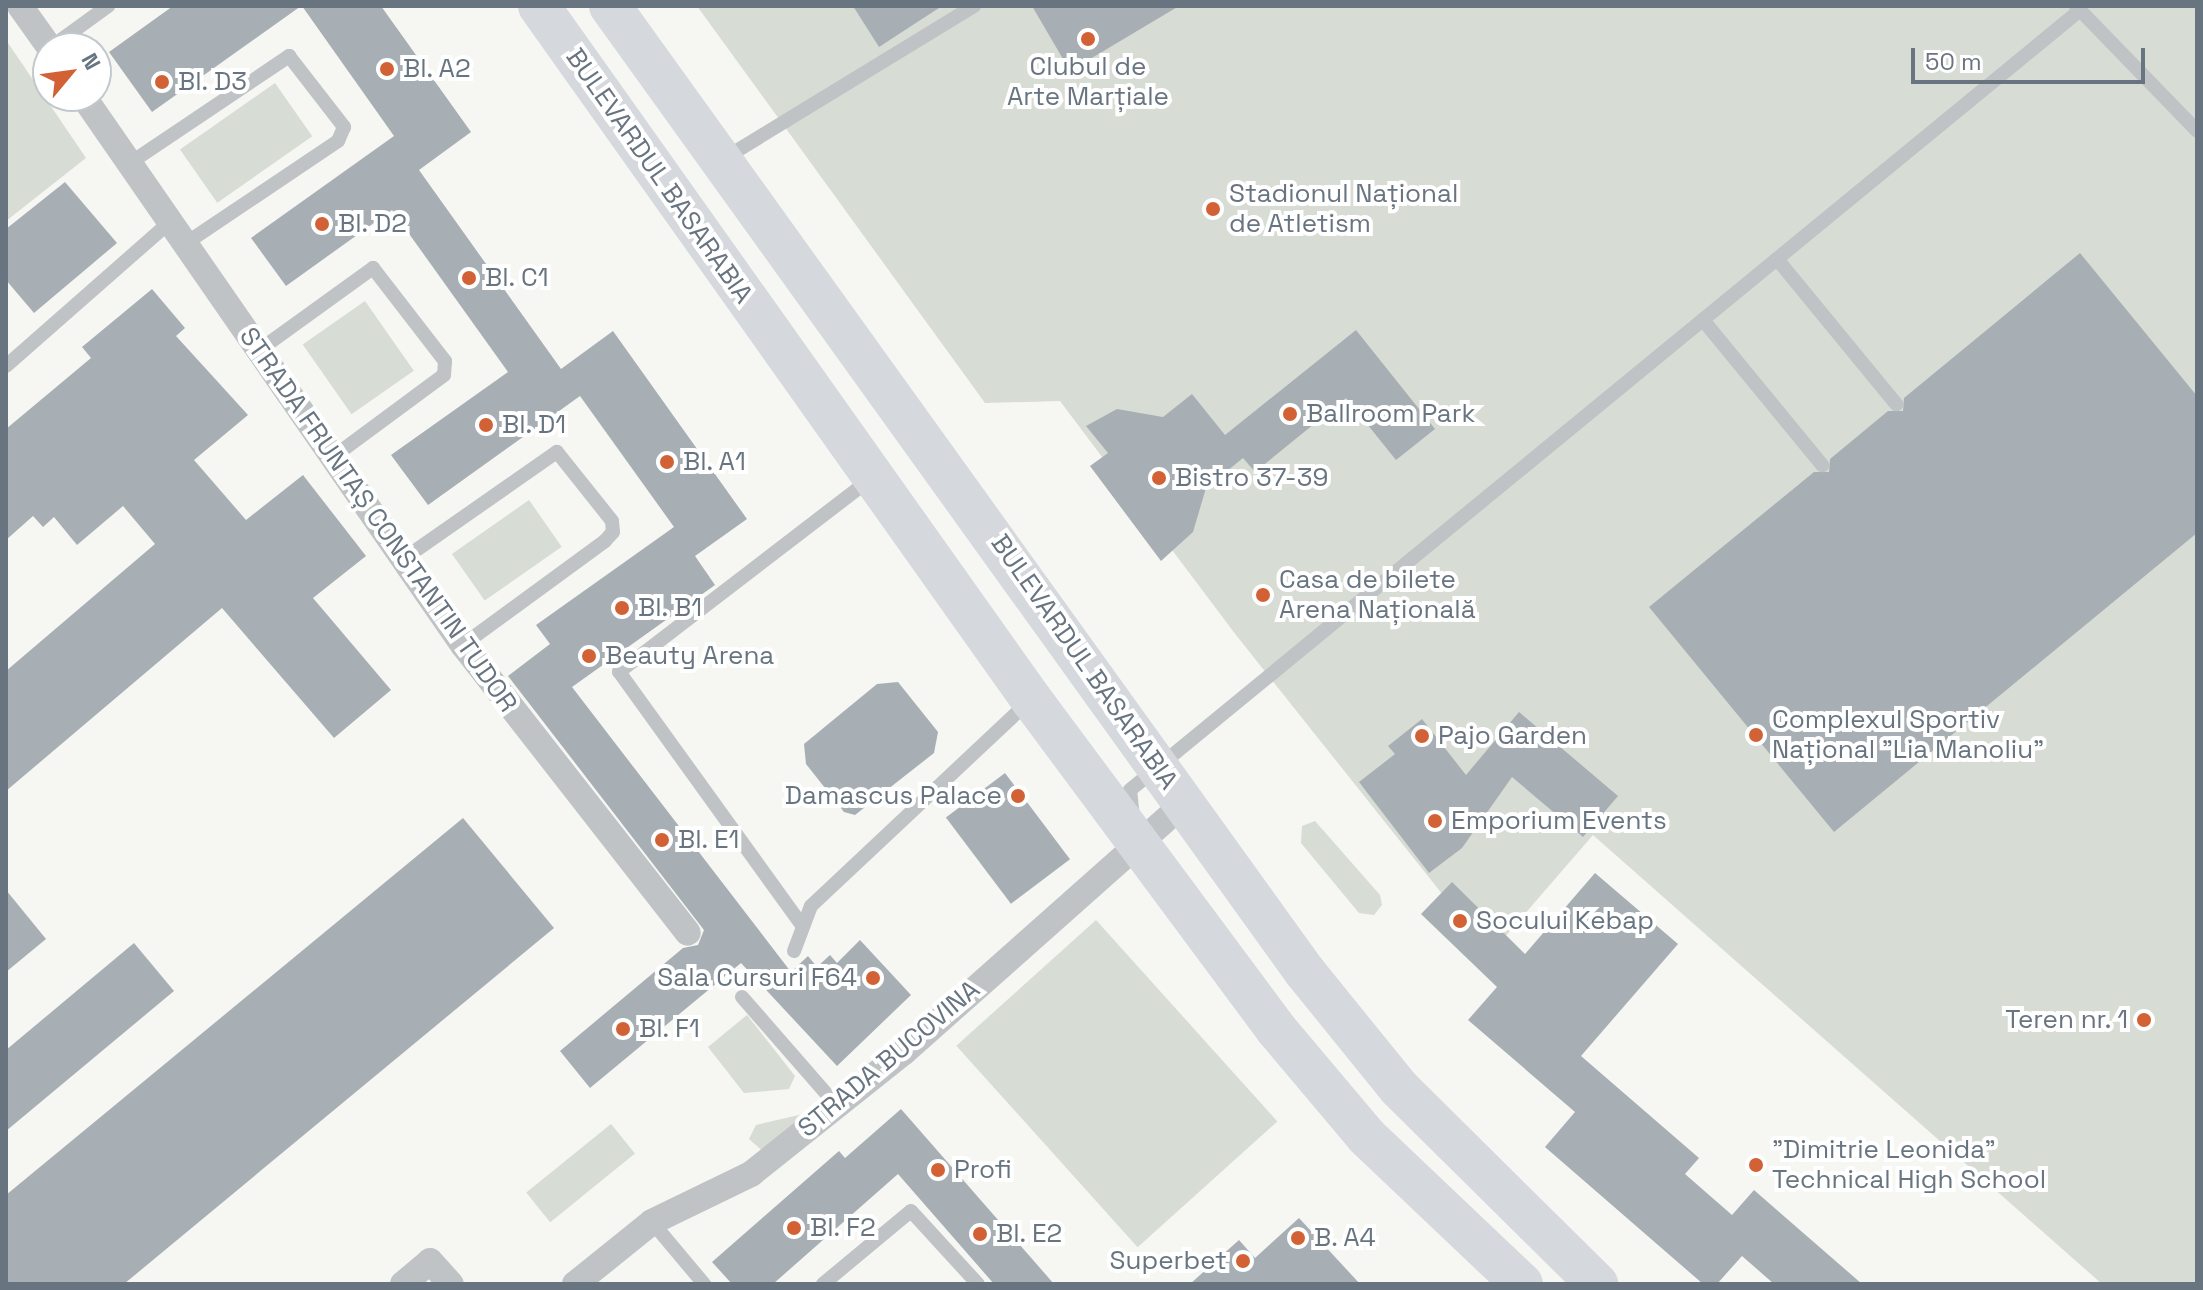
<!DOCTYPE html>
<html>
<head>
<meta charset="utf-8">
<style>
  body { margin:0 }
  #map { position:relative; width:2203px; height:1290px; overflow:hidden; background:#f6f6f3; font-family:"Space Grotesk",sans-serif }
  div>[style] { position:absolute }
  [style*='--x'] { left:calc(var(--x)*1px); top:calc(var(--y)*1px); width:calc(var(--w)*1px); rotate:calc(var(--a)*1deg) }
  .green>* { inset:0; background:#d7dcd4; transform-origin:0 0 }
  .building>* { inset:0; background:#a8afb4; transform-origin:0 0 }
  .lane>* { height:14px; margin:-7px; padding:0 7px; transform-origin:7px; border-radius:7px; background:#bfc3c6 }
  .street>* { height:26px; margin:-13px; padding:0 13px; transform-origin:13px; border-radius:13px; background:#bfc3c6 }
  .primary>* { height:42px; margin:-21px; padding:0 21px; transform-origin:21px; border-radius:21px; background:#d5d8dc }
  .dots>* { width:22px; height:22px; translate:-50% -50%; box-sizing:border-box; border:4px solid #fff; border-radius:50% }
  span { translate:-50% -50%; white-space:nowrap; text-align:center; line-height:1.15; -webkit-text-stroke:8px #fff; paint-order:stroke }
  .poi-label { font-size:26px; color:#687581 }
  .left { translate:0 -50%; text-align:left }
  .right { translate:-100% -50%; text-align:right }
  .street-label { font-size:26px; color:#687581 }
  .frame { position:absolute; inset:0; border:8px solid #687581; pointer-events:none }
  .north { position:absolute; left:32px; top:32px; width:80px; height:80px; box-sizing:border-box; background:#fff; border:2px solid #c3c8cd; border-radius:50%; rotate:61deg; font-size:22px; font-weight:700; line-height:32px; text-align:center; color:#687581 }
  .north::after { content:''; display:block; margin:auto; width:28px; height:36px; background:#d36136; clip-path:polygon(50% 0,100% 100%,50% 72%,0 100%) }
  .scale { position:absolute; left:1911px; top:48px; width:234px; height:36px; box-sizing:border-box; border:4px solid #687581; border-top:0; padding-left:10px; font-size:24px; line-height:28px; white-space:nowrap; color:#687581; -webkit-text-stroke:6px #fff; paint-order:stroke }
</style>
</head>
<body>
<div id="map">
  <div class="green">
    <i style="clip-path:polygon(697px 6px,2197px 6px,2197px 1284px,2102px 1284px,1593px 835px,1490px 954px,1236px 635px,1060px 401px,985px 403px)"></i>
    <i style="clip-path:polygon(6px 40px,86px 158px,6px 221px)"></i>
    <i style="left:275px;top:83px;width:65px;height:116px;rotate:55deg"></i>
    <i style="left:365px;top:301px;width:85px;height:76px;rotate:55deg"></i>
    <i style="left:529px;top:500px;width:57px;height:94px;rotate:55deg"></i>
    <i style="clip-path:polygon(1315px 821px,1380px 895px,1382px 905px,1374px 915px,1359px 913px,1301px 843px,1302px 826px)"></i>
    <i style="left:1096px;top:920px;width:271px;height:188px;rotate:48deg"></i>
    <i style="clip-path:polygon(747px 1015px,795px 1076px,789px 1089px,744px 1093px,708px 1047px)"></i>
    <i style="clip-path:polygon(812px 1112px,765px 1153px,749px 1139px,756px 1125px)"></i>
    <i style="left:611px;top:1124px;width:38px;height:109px;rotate:51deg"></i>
  </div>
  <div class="building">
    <i style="clip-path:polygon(173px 6px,301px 6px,152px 112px,109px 52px)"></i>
    <i style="clip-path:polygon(302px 6px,381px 6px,471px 132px,419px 170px,561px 369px,613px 331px,747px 519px,695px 556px,715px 585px,572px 687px,791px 972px,808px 956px,817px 967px,830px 955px,837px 963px,860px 940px,911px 995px,837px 1066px,741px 963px,590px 1088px,560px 1051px,683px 948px,698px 945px,704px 930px,508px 676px,550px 644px,536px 625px,674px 527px,580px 396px,428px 505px,391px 455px,508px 372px,392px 210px,286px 286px,251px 238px,394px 136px)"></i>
    <i style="clip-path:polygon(853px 6px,942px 6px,879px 47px)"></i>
    <i style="clip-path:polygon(1032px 6px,1179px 6px,1070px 71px)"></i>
    <i style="clip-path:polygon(65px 182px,117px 243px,34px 313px,6px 280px,6px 229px)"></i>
    <i style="clip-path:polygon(2080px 253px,2197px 396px,2197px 533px,1834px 832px,1649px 607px,1814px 472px,1829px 472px,1830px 459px,1888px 411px,1903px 411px,1904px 398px)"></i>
    <i style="clip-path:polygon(152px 289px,185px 328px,176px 336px,248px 415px,194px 460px,246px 520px,303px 475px,366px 556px,313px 598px,391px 690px,334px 738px,222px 608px,6px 791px,6px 671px,155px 544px,123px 506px,77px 545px,54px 517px,43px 527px,33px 516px,6px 540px,6px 429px,91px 358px,82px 347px)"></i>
    <i style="clip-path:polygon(1356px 330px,1435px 429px,1396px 460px,1346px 398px,1255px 472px,1243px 458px,1206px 488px,1193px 532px,1161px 561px,1090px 466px,1108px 453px,1086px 426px,1117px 409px,1163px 417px,1192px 394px,1225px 435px)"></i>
    <i style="clip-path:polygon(898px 682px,938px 732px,934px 753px,855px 815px,844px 812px,806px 764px,804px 744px,877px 684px)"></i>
    <i style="clip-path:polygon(1519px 712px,1618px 796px,1583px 837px,1512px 777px,1462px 848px,1429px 873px,1359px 782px,1395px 754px,1388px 746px,1422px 719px,1466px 775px)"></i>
    <i style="left:1005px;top:773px;width:108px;height:74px;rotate:53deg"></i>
    <i style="clip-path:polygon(463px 818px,554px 928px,124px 1284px,6px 1284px,6px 1195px)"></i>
    <i style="clip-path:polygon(1595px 873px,1678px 944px,1581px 1056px,1699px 1158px,1685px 1174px,1732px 1215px,1754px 1190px,1862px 1284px,1774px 1284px,1742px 1256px,1717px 1284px,1703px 1284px,1545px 1147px,1575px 1112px,1468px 1020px,1497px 987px,1421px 914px,1452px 882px,1525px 954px)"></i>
    <i style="clip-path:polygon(6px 890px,46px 939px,6px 972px)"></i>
    <i style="clip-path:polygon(134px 943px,174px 991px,6px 1131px,6px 1050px)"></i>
    <i style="clip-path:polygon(901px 1109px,1054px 1284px,994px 1284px,898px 1174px,773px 1284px,732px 1284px,712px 1262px,839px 1151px,845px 1158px)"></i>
    <i style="clip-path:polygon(1299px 1218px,1360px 1284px,1190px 1284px,1239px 1240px,1255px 1258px)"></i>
  </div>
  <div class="lane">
    <i style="--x:2076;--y:6;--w:174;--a:45.9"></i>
    <i style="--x:50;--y:48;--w:72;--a:-35.9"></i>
    <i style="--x:725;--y:158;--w:292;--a:-31.4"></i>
    <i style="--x:130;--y:163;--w:192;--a:-33.9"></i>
    <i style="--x:289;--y:56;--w:90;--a:52.2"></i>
    <i style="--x:344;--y:127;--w:15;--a:113"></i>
    <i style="--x:338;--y:141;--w:184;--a:146.1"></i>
    <i style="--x:1777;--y:259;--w:188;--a:50.6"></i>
    <i style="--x:1703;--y:320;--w:188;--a:50.6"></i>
    <i style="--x:258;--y:351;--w:142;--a:-35.8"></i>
    <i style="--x:373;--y:268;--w:118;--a:52.3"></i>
    <i style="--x:445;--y:361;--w:14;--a:94"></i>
    <i style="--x:444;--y:375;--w:139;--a:143.5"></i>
    <i style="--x:6;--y:366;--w:218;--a:-41.3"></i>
    <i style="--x:402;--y:560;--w:189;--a:-34.9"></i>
    <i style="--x:557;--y:452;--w:88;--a:51.4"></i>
    <i style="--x:612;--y:521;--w:11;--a:85"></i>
    <i style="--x:613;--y:532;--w:12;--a:132"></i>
    <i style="--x:605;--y:541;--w:176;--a:143.8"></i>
    <i style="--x:1133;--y:818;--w:28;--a:-96"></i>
    <i style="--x:1130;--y:790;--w:1228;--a:-39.38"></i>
    <i style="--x:801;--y:924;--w:311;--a:-125.8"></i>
    <i style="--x:619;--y:672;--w:315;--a:-37.5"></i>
    <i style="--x:794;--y:951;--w:48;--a:-69.3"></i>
    <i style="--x:811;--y:906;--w:298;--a:-43.2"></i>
    <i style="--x:742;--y:997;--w:145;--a:48.9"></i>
    <i style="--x:652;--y:1222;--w:81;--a:50"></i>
    <i style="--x:823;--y:1284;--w:114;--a:-39.7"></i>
    <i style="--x:911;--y:1211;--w:99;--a:47.5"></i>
  </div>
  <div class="street">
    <i style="--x:20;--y:6;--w:52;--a:54.5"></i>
    <i style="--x:83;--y:96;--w:668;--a:55.31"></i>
    <i style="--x:463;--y:645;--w:365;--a:52"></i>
    <i style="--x:403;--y:1284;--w:35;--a:-40"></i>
    <i style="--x:430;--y:1261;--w:31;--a:48"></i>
    <i style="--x:575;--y:1284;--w:99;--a:-38.8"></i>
    <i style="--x:652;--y:1222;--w:110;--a:-25.9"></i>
    <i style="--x:751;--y:1174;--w:196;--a:-38.6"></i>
    <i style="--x:904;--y:1052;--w:373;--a:-41.6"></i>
  </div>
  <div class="primary">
    <i style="--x:539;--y:6;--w:850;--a:54.63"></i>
    <i style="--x:1031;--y:699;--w:411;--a:53.4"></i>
    <i style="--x:1276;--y:1029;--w:140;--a:49.9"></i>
    <i style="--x:1366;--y:1136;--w:215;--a:43.5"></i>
    <i style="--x:610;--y:6;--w:1190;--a:54.27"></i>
    <i style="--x:1305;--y:972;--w:149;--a:51"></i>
    <i style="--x:1399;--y:1088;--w:279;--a:44.7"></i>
  </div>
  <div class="dots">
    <i style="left:1088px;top:39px;background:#d36136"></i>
    <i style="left:387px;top:69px;background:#d36136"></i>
    <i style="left:162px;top:82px;background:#d36136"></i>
    <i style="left:1213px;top:209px;background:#d36136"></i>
    <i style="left:322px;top:224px;background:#d36136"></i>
    <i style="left:469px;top:278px;background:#d36136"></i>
    <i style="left:1290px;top:414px;background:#d36136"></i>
    <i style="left:486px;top:425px;background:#d36136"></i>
    <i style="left:667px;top:462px;background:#d36136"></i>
    <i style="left:1159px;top:478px;background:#d36136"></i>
    <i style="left:1263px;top:595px;background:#d36136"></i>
    <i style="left:622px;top:608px;background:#d36136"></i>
    <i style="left:589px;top:656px;background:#d36136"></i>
    <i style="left:1756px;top:735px;background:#d36136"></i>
    <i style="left:1422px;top:736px;background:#d36136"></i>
    <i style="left:1018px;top:796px;background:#d36136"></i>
    <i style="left:1435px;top:821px;background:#d36136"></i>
    <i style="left:662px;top:840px;background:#d36136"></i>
    <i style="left:1460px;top:921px;background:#d36136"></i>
    <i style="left:873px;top:978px;background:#d36136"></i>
    <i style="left:2144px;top:1020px;background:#d36136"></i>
    <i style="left:623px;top:1029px;background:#d36136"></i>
    <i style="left:1756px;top:1165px;background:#d36136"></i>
    <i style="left:938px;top:1170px;background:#d36136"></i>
    <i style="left:794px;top:1228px;background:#d36136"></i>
    <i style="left:980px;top:1234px;background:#d36136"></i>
    <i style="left:1298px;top:1238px;background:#d36136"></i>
    <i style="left:1243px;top:1261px;background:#d36136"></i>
  </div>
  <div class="poi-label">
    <span style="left:1088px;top:82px">Clubul de<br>Arte Marțiale</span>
    <span class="left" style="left:403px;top:69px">Bl. A2</span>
    <span class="left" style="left:178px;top:82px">Bl. D3</span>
    <span class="left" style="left:1229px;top:209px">Stadionul Național<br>de Atletism</span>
    <span class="left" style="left:338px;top:224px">Bl. D2</span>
    <span class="left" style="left:485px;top:278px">Bl. C1</span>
    <span class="left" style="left:1306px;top:414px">Ballroom Park</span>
    <span class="left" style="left:502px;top:425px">Bl. D1</span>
    <span class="left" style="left:683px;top:462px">Bl. A1</span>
    <span class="left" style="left:1175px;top:478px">Bistro 37-39</span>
    <span class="left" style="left:1279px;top:595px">Casa de bilete<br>Arena Națională</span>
    <span class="left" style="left:638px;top:608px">Bl. B1</span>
    <span class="left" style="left:605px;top:656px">Beauty Arena</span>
    <span class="left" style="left:1772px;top:735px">Complexul Sportiv<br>Național "Lia Manoliu"</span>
    <span class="left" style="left:1438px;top:736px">Pajo Garden</span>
    <span class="right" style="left:1002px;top:796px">Damascus Palace</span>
    <span class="left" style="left:1451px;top:821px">Emporium Events</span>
    <span class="left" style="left:678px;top:840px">Bl. E1</span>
    <span class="left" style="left:1476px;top:921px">Socului Kebap</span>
    <span class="right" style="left:857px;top:978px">Sala Cursuri F64</span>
    <span class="right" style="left:2128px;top:1020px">Teren nr. 1</span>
    <span class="left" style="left:639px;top:1029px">Bl. F1</span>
    <span class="left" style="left:1772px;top:1165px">"Dimitrie Leonida"<br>Technical High School</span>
    <span class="left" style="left:954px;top:1170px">Profi</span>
    <span class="left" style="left:810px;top:1228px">Bl. F2</span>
    <span class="left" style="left:996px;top:1234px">Bl. E2</span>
    <span class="left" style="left:1314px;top:1238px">B. A4</span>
    <span class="right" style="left:1227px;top:1261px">Superbet</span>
  </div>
  <div class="street-label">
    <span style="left:659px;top:176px;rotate:55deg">BULEVARDUL BASARABIA</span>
    <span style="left:378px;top:520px;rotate:55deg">STRADA FRUNTAȘ CONSTANTIN TUDOR</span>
    <span style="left:1084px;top:662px;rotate:55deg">BULEVARDUL BASARABIA</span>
    <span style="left:889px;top:1059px;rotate:-40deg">STRADA BUCOVINA</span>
  </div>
  <div class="frame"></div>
  <div class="north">N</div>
  <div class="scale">50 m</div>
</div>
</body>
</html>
